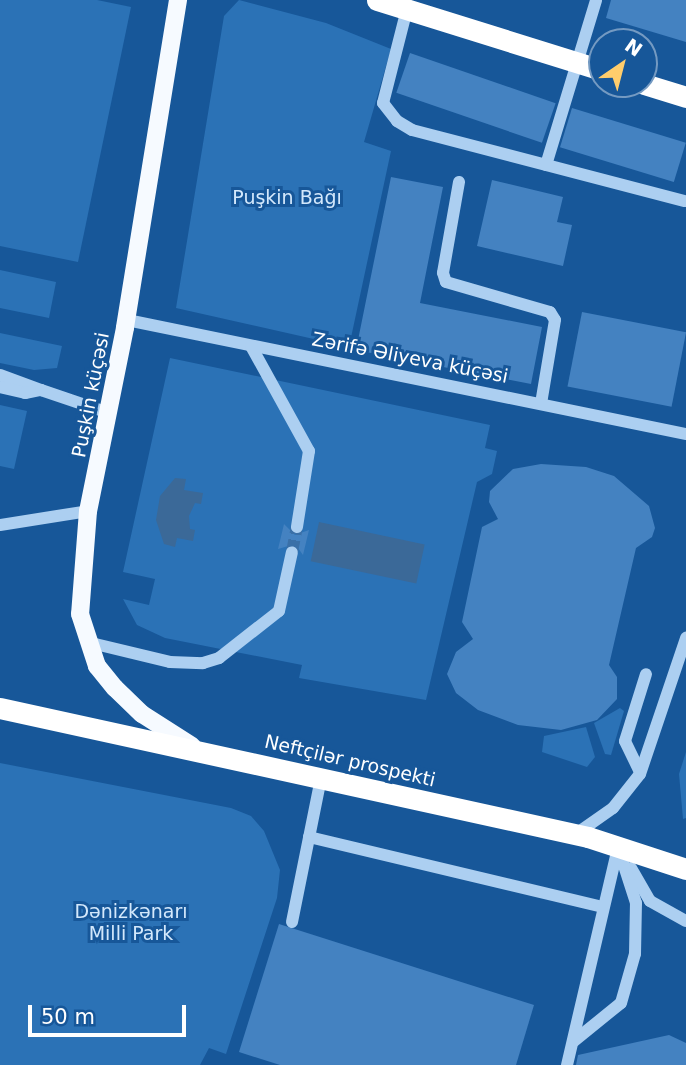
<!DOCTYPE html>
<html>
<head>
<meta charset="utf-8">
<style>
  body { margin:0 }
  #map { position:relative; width:686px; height:1065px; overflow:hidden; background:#175799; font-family:"DejaVu Sans",sans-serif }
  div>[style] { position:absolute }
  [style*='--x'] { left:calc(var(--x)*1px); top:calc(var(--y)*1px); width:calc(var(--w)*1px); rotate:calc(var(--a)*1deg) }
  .green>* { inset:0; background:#2b72b6 }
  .water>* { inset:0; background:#3b6998; transform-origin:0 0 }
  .building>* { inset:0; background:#4482c1; transform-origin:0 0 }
  .minor-tunnel>* { height:12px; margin-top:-6px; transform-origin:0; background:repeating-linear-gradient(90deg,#3a70a8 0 12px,transparent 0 18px) }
  .minor>* { height:12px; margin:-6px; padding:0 6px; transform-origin:6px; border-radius:6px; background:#accff1 }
  .major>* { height:18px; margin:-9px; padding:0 9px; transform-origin:9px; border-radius:9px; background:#f6faff }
  .highway>* { height:21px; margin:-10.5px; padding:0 10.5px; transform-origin:10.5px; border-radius:10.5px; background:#fff }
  span { translate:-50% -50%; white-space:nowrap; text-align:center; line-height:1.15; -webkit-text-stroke:6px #175799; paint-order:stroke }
  .park-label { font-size:19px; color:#d3e8fc }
  .street-label { font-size:19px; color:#fff }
  .north { position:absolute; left:588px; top:28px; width:70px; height:70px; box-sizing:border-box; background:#175799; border:2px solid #749ac2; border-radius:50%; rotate:35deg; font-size:19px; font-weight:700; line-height:28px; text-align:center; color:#fff }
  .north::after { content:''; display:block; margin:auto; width:24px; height:32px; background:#ffcd6c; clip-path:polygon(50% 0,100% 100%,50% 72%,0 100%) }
  .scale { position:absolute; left:28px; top:1005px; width:158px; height:32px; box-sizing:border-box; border:4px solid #fff; border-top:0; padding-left:9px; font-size:21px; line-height:24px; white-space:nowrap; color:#fff; -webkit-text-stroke:5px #175799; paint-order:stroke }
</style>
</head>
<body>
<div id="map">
  <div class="green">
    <i style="clip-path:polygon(0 0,97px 0,131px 7px,78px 262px,0 246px)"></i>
    <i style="clip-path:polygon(239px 0,326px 23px,391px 49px,364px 142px,391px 151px,349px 347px,176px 308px,224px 16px)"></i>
    <i style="clip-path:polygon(0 270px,56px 282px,49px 318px,0 308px)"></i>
    <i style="clip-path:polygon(0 333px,62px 346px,57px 368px,34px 370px,0 363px)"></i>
    <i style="clip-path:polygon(170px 358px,490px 425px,485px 448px,497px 451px,492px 474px,477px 482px,426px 700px,299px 678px,302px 665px,165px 638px,137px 625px,123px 599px,149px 605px,155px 579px,123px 572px)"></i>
    <i style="clip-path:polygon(0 405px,27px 411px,14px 469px,0 466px)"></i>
    <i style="clip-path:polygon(620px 708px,624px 711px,611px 755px,605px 754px,594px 723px)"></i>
    <i style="clip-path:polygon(586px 727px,595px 757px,587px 767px,542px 752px,544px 736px)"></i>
    <i style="clip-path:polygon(686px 752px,686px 818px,683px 819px,679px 774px)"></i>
    <i style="clip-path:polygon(0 763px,231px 808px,251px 816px,264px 831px,280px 870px,277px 898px,226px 1054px,209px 1048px,200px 1065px,0 1065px)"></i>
  </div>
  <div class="water">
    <i style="clip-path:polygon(175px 478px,186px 479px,184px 490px,203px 493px,201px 504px,195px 503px,189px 516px,190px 529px,195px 530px,193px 541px,177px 538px,175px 547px,164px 544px,156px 520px,160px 496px)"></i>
    <i style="left:319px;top:522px;width:108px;height:40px;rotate:12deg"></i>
  </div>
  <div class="building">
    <i style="clip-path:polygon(611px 0,686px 0,686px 42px,606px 18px)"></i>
    <i style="left:410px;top:53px;width:154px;height:42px;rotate:19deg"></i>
    <i style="left:572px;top:108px;width:119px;height:41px;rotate:17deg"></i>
    <i style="clip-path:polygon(391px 177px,443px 187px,420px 303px,542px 327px,531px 384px,356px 350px)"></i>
    <i style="clip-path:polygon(492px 180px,563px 197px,557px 222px,572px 225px,563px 266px,477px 246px)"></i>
    <i style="left:582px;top:312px;width:106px;height:76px;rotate:11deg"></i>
    <i style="clip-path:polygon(541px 464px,586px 467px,614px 476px,649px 506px,655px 528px,652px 537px,636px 548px,609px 665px,617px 677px,617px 699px,597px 720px,561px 730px,518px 725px,478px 710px,456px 693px,447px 674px,456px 652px,473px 639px,462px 622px,482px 527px,498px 519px,489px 502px,490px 491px,513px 469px)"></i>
    <i style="clip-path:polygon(284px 524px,295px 535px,309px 530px,303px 555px,295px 544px,278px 549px)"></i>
    <i style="clip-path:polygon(279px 924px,534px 1005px,516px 1065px,280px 1065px,239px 1052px)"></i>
    <i style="clip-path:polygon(669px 1035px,686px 1043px,686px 1065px,576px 1065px,578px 1055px)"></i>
  </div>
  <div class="minor-tunnel">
    <i style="--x:292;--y:552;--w:25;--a:-79"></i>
  </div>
  <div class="minor">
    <i style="--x:407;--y:9;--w:97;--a:104.3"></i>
    <i style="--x:383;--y:103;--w:23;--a:52"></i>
    <i style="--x:397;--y:121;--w:17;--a:31"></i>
    <i style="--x:412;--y:130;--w:282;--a:14.6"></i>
    <i style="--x:546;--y:165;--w:172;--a:-73.1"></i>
    <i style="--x:459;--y:182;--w:92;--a:100"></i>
    <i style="--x:443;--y:273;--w:9;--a:72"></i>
    <i style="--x:446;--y:282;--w:108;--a:16.1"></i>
    <i style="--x:550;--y:312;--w:9;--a:58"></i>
    <i style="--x:555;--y:320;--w:85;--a:99.5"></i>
    <i style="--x:127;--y:320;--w:571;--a:11.53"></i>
    <i style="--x:251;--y:346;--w:120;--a:61.1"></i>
    <i style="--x:309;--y:451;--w:77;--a:99"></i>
    <i style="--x:0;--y:375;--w:44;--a:20.1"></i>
    <i style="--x:0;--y:387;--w:26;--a:13"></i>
    <i style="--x:25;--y:393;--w:16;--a:-11"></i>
    <i style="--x:41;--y:390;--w:72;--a:18.7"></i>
    <i style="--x:0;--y:525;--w:89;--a:-9"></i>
    <i style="--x:87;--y:642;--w:85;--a:13.5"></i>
    <i style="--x:170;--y:662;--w:33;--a:2"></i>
    <i style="--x:203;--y:663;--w:17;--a:-17"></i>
    <i style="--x:219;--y:658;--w:76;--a:-38.1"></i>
    <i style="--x:279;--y:611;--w:60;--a:-77.6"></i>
    <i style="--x:640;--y:772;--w:34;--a:-116"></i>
    <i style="--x:625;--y:741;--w:70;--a:-72.6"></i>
    <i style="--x:576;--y:834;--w:45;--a:-35.1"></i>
    <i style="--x:613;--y:808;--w:43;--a:-51.5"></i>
    <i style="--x:640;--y:774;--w:144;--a:-71.3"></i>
    <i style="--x:309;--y:837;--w:302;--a:13.4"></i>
    <i style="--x:631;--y:868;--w:38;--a:60"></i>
    <i style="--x:650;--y:901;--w:41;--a:29.1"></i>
    <i style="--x:292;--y:922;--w:147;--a:-78.6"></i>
    <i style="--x:574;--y:1041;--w:60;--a:-39"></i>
    <i style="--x:621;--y:1003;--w:51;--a:-74.1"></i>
    <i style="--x:635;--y:954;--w:51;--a:-88.9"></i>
    <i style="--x:636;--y:903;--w:59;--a:-107.8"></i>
    <i style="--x:567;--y:1065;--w:224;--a:-76.8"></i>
  </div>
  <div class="major">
    <i style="--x:178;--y:0;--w:332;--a:99.2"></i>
    <i style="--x:125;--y:328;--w:187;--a:101.4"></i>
    <i style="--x:88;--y:511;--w:103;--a:94.4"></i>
    <i style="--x:80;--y:614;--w:55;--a:71.9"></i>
    <i style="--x:97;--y:666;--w:28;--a:51"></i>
    <i style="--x:115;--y:688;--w:37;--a:44"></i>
    <i style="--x:142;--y:714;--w:59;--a:32.6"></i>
  </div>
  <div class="highway">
    <i style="--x:377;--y:0;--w:236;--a:17.3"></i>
    <i style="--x:644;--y:84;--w:44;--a:17.2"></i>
    <i style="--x:0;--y:708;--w:602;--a:12.37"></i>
    <i style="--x:588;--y:837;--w:103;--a:18.1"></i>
  </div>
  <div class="park-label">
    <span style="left:287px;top:198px">Puşkin Bağı</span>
    <span style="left:131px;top:923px">Dənizkənarı<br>Milli Park</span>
  </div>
  <div class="street-label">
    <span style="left:410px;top:358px;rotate:11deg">Zərifə Əliyeva küçəsi</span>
    <span style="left:91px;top:395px;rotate:-79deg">Puşkin küçəsi</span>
    <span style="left:350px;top:761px;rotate:13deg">Neftçilər prospekti</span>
  </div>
  <div class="north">N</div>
  <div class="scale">50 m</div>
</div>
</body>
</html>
